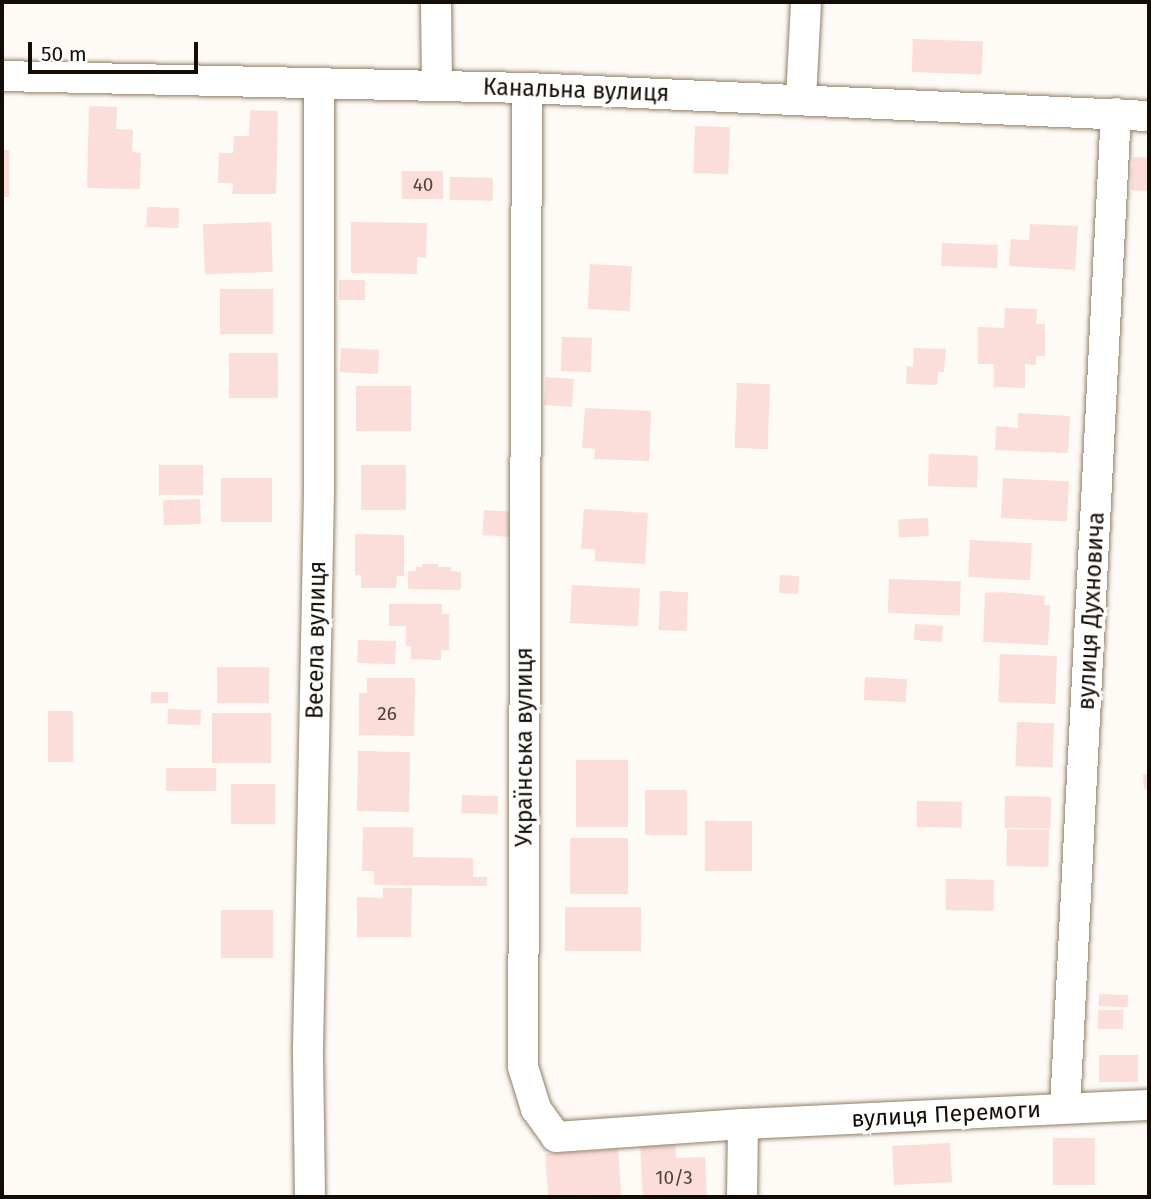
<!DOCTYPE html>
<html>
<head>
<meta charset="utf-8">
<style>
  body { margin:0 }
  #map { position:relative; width:1151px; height:1199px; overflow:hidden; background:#fefaf5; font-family:"Fira Sans",sans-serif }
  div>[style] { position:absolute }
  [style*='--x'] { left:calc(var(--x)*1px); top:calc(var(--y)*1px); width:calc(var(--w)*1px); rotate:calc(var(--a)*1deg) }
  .building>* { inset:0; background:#fbddd9; transform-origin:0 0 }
  .roads { filter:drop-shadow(0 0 2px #8f7f67) drop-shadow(0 0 2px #8f7f67) }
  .minor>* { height:30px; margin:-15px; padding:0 15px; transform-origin:15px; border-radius:15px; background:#fff }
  span { translate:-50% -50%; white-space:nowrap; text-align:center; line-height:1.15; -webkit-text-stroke:7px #fff; paint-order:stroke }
  .number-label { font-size:19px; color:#4e413a }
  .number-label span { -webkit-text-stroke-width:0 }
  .street-label { font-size:23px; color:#140d05 }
  .frame { position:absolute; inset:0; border:4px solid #140d05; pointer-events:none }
  .scale { position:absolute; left:28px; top:42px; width:170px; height:32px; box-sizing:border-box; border:4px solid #140d05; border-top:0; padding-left:9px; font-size:21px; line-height:24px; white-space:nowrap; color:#140d05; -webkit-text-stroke:5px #fff; paint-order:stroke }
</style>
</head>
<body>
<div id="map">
  <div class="building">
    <i style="left:913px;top:39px;width:70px;height:33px;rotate:2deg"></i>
    <i style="clip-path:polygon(89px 106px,117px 107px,116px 129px,133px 130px,132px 152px,141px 153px,140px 189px,87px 188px)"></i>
    <i style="clip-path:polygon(250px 110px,278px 111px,276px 194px,232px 194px,233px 183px,218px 183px,219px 153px,233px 153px,234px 136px,249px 136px)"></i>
    <i style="left:695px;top:126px;width:35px;height:47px;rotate:2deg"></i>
    <i style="left:2px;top:150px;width:7px;height:47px"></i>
    <i style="left:1133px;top:157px;width:16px;height:33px;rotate:4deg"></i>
    <i style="left:402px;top:171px;width:41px;height:28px"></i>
    <i style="left:450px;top:177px;width:43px;height:23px;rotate:1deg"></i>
    <i style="left:147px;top:207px;width:32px;height:20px;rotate:2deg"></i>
    <i style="left:271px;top:222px;width:50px;height:68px;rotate:88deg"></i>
    <i style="clip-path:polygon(351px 222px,427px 223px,426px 258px,417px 257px,417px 274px,351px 273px)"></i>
    <i style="clip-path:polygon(1030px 224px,1078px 226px,1075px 270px,1009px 266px,1011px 239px,1029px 240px)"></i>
    <i style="left:942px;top:243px;width:56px;height:23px;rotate:2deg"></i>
    <i style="left:590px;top:264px;width:42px;height:45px;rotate:3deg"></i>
    <i style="left:339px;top:280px;width:26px;height:20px"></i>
    <i style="left:273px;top:289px;width:45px;height:53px;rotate:90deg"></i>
    <i style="clip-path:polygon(1005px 308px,1037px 309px,1036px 324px,1045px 324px,1045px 356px,1036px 356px,1036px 365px,1025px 364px,1025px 388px,994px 387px,994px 364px,978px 364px,978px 327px,1004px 328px)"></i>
    <i style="left:562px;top:337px;width:30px;height:34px;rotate:2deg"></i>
    <i style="left:341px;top:348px;width:38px;height:24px;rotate:3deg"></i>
    <i style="clip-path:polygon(914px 348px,946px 349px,944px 372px,938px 372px,937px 385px,906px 384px,907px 366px,913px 367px)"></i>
    <i style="left:229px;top:353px;width:49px;height:45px"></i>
    <i style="left:546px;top:377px;width:28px;height:28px;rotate:4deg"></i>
    <i style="left:737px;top:383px;width:33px;height:65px;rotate:2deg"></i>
    <i style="left:411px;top:386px;width:45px;height:55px;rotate:90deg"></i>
    <i style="clip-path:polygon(585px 408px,651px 411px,649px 461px,594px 459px,595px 449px,582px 448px)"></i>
    <i style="clip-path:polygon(1018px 413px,1070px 416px,1068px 453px,995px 450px,996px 426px,1018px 428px)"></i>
    <i style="left:929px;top:454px;width:49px;height:32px;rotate:2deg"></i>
    <i style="left:159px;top:465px;width:44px;height:30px"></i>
    <i style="left:361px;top:465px;width:45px;height:45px"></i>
    <i style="left:221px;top:478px;width:51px;height:44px"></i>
    <i style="left:1003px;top:478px;width:66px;height:40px;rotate:3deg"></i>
    <i style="left:200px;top:499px;width:25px;height:37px;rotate:88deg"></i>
    <i style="clip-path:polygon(584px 509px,648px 513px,645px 564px,595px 561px,595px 549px,581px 549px)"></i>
    <i style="left:484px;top:510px;width:30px;height:25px;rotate:4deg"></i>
    <i style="left:928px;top:518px;width:18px;height:30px;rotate:87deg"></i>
    <i style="clip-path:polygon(355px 534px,404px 535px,404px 576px,397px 576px,396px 588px,361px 588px,361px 575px,355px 575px)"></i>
    <i style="left:970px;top:540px;width:62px;height:37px;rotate:3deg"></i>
    <i style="clip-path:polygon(422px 564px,439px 564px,438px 567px,451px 567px,451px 571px,461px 572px,461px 590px,408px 589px,408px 571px,416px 571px,416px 567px,422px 567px)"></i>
    <i style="left:780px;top:575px;width:19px;height:18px;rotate:3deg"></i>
    <i style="left:889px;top:579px;width:72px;height:34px;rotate:2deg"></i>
    <i style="left:572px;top:585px;width:68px;height:38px;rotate:3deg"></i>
    <i style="left:660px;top:591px;width:28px;height:39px;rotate:2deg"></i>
    <i style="clip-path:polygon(1001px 592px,1045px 596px,1044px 605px,1050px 605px,1048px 645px,983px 642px,985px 593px)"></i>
    <i style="clip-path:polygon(389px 604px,442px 604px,442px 614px,449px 614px,449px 650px,441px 650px,441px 660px,411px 659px,411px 646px,406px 646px,406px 626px,389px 626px)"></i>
    <i style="left:915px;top:624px;width:28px;height:16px;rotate:4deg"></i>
    <i style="left:358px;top:640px;width:38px;height:23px;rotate:2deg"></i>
    <i style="left:1000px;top:654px;width:57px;height:48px;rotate:2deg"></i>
    <i style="left:217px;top:667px;width:52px;height:36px"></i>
    <i style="left:865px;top:677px;width:42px;height:23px;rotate:3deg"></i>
    <i style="clip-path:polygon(367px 678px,415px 678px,414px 736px,359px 735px,359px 693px,367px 693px)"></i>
    <i style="left:151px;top:692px;width:17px;height:11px"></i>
    <i style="left:168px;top:709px;width:33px;height:15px;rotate:2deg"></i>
    <i style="left:48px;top:711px;width:25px;height:51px"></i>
    <i style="left:212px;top:713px;width:59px;height:50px"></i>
    <i style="left:1017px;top:722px;width:37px;height:44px;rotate:2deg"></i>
    <i style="left:358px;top:751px;width:52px;height:60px;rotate:1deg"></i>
    <i style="left:576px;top:760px;width:52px;height:67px"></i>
    <i style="left:166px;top:768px;width:50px;height:23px"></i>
    <i style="clip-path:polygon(1143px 774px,1149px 774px,1149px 789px,1144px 789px)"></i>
    <i style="left:231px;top:784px;width:44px;height:40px"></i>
    <i style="left:645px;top:790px;width:42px;height:45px"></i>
    <i style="left:462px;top:795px;width:36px;height:18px;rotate:2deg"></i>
    <i style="left:1005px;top:796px;width:46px;height:32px;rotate:1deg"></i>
    <i style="left:917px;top:801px;width:45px;height:26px;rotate:1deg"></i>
    <i style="left:705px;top:821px;width:47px;height:50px"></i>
    <i style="clip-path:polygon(363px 827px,413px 827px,413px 857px,473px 858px,473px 877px,487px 877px,487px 886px,374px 885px,374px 871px,362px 871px)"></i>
    <i style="left:1007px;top:829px;width:42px;height:37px;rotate:1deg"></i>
    <i style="left:570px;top:838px;width:58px;height:56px"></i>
    <i style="left:946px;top:879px;width:48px;height:31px;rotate:1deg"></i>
    <i style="clip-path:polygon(383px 888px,412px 888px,411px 937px,357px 937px,357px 897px,383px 898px)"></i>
    <i style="left:565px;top:907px;width:76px;height:44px"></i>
    <i style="left:221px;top:910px;width:52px;height:48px"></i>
    <i style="left:1099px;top:994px;width:29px;height:12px;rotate:2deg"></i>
    <i style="left:1098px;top:1010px;width:25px;height:19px"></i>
    <i style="left:1099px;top:1055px;width:39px;height:27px"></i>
    <i style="left:1053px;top:1138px;width:42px;height:47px"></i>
    <i style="clip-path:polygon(675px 1140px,676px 1158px,705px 1157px,707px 1197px,643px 1197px,640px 1142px)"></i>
    <i style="left:950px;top:1143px;width:39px;height:58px;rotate:87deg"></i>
    <i style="left:618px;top:1149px;width:48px;height:73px;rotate:86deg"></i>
  </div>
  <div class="roads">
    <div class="minor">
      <i style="--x:436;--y:2;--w:84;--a:89.3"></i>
      <i style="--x:2;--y:76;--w:525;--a:1.31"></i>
      <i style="--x:527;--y:88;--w:623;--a:2.58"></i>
      <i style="--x:527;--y:88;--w:979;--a:90.23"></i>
      <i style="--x:523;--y:1067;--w:44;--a:72.8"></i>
      <i style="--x:536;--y:1109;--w:34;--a:54"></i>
      <i style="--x:556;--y:1137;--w:187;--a:-4"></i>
      <i style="--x:743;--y:1124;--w:406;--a:-2.7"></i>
      <i style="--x:801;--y:99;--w:97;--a:-87"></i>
      <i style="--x:1065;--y:1108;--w:996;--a:-87.07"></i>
      <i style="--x:310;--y:1197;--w:148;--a:-90.8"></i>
      <i style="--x:308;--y:1049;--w:558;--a:-88.87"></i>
      <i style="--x:319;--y:491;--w:408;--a:-90"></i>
      <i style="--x:742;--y:1197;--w:73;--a:-89.2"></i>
    </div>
  </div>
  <div class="number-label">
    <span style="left:423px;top:185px">40</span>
    <span style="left:387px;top:714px">26</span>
    <span style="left:674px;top:1178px">10/3</span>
  </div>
  <div class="street-label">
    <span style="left:576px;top:90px;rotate:2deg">Канальна вулиця</span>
    <span style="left:1091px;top:611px;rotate:-87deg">вулиця Духновича</span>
    <span style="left:316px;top:640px;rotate:-89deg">Весела вулиця</span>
    <span style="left:524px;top:747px;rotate:-90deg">Українська вулиця</span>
    <span style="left:946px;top:1114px;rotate:-3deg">вулиця Перемоги</span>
  </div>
  <div class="frame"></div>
  <div class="scale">50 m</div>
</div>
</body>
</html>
